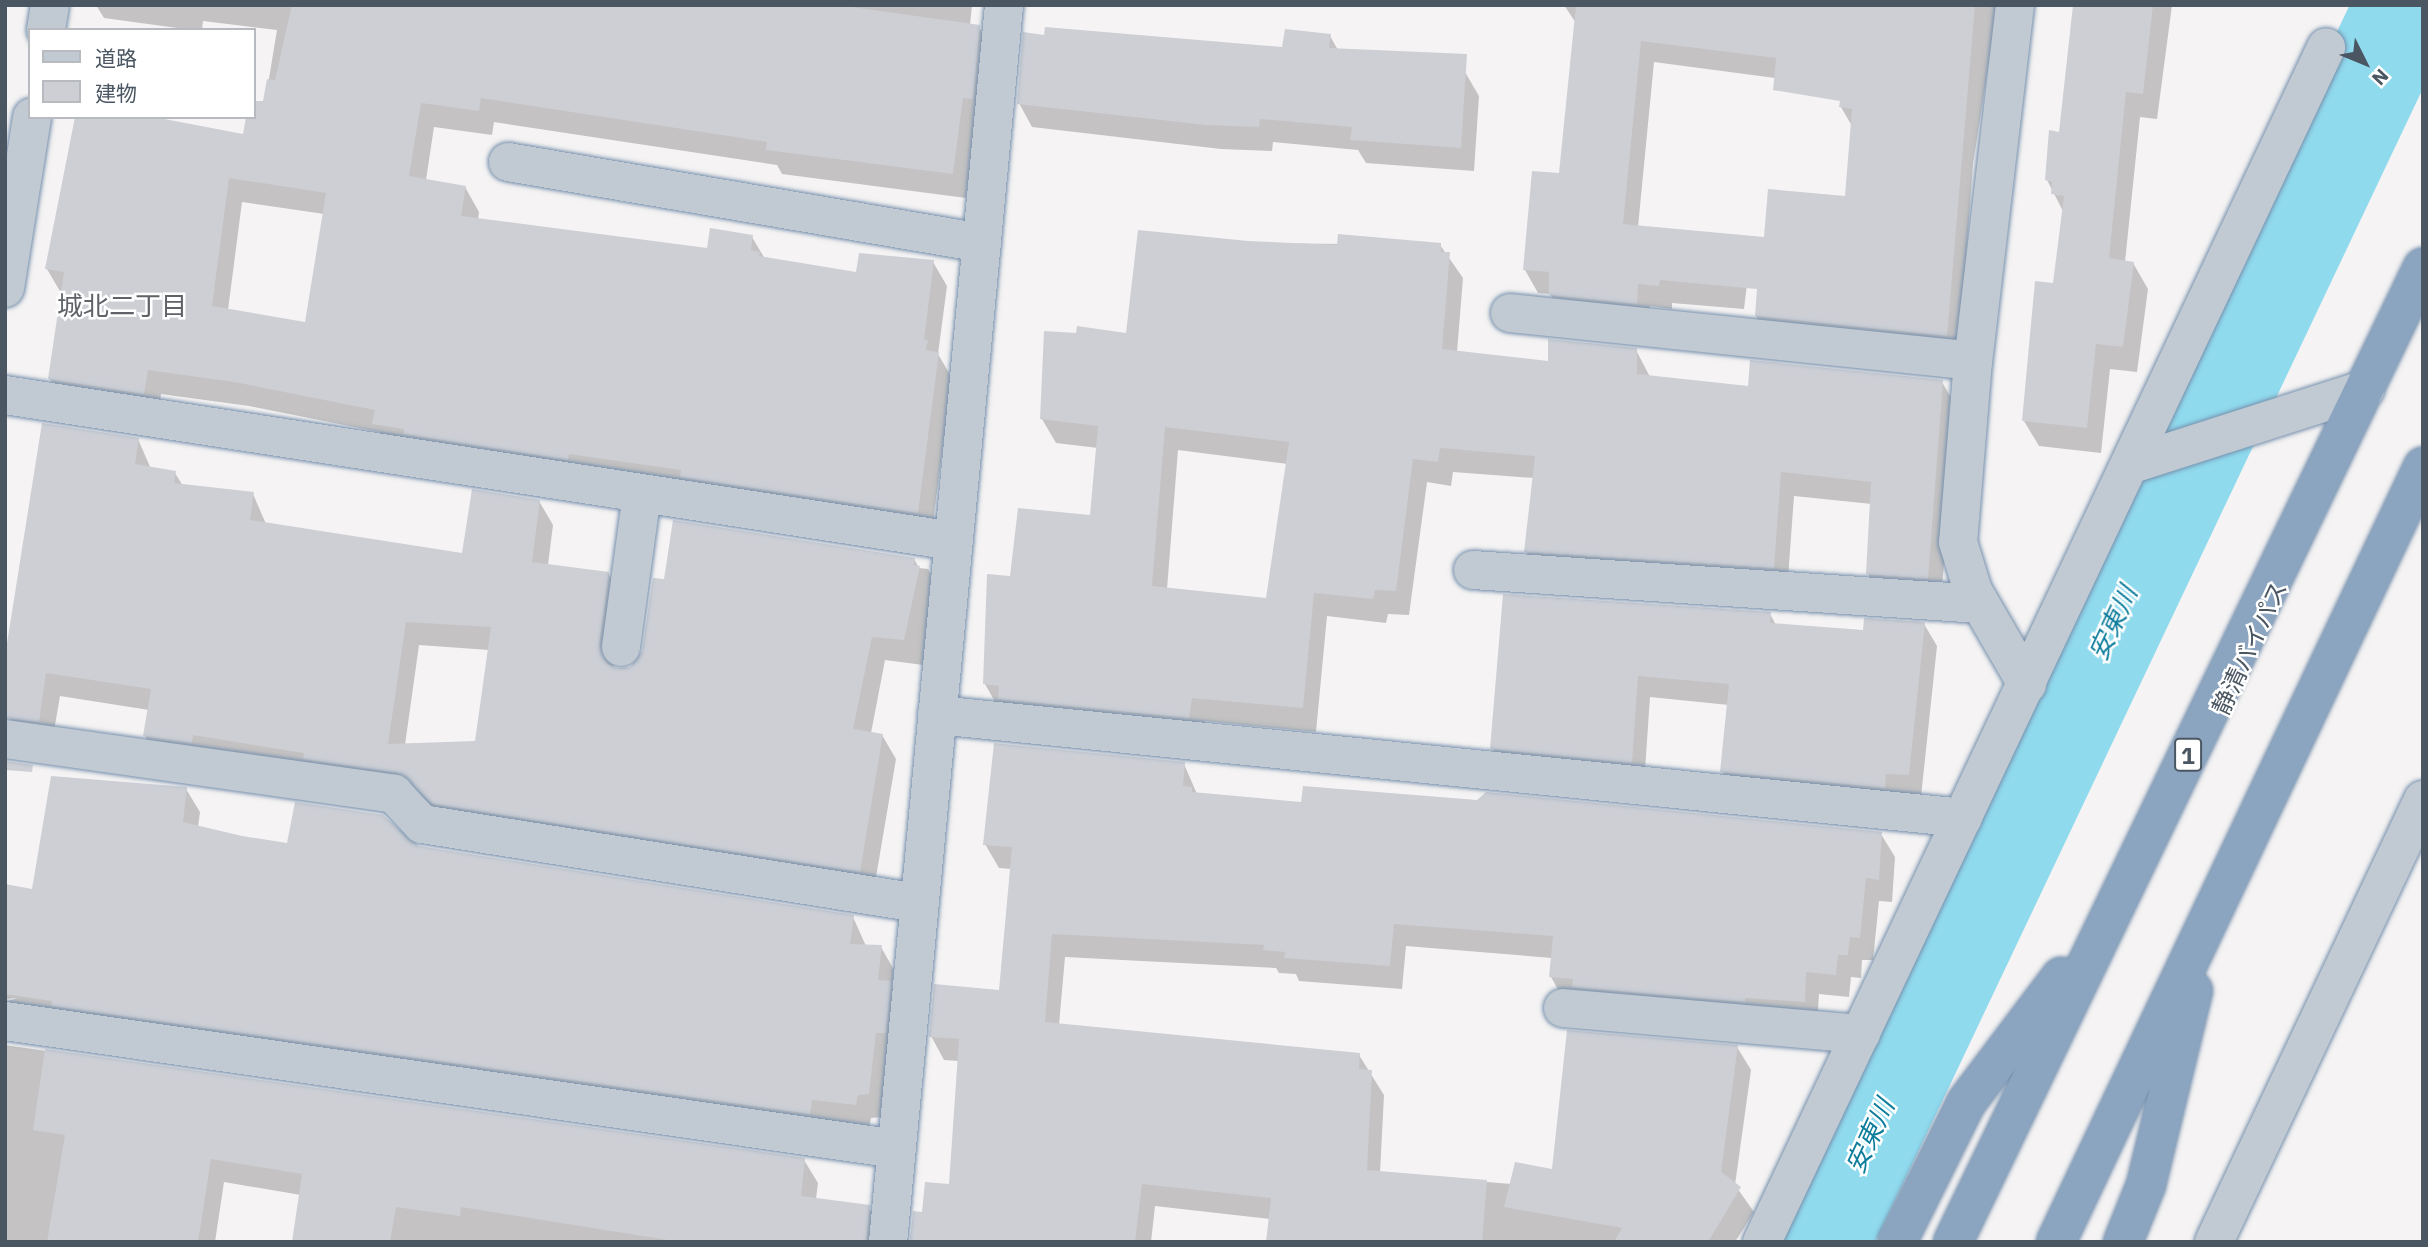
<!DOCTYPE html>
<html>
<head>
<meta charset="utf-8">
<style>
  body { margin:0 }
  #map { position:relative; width:2428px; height:1247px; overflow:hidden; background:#f5f3f3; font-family:"IBM Plex Sans","Noto Sans JP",sans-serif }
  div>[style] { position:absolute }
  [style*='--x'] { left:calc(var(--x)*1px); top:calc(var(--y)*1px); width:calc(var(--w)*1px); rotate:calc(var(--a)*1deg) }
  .shadow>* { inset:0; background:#0003 }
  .river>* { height:102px; margin:-51px; padding:0 51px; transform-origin:51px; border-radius:51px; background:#90daee }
  .building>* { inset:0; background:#cdcfd5 }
  .roads { filter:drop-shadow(0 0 2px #7690ad) drop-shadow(0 0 2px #7690ad) }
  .minor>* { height:38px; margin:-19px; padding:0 19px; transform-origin:19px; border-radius:19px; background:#c1cad2 }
  .highway>* { height:38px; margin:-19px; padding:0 19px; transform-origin:19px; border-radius:19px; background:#8ba5c1 }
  span { translate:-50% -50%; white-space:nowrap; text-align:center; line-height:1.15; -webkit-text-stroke:5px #fff; paint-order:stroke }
  .shield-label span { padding:2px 5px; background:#fff; border:2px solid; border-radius:5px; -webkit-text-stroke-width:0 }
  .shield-label { font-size:23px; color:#4a5661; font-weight:700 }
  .street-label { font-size:24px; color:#4a5661 }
  .neighbourhood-label { font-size:26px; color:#5f6368 }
  .water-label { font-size:26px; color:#0c7c9b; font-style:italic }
  .frame { position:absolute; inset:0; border:7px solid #4a5661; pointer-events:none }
  .legend { position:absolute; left:28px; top:28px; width:228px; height:91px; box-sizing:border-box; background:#fff; border:2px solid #b7bbc0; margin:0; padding:9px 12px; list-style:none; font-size:21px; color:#4a5661 }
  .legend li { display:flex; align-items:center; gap:14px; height:35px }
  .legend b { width:35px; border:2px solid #b7bbc0 }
  .north { position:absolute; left:2330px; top:28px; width:70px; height:70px; -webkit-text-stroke:5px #fff; paint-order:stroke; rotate:133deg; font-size:19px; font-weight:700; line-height:28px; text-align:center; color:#4a5661 }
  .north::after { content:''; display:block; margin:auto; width:24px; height:32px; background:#4a5661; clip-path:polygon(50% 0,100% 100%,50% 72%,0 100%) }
</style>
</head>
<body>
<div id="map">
  <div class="shadow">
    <i style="clip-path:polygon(evenodd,96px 5px,972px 5px,970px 25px,979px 27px,993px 51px,976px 122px,966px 198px,782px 174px,777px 165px,494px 122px,492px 135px,434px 127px,426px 180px,465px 187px,479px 212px,478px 220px,708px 249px,752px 237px,765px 259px,858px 274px,933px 262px,947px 286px,938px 354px,952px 378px,931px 537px,388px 448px,379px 432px,249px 406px,161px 394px,158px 418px,64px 403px,50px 379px,61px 293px,47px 269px,245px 136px,254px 117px,254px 103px,265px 103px,277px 30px,203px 21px,202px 30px,192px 30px,104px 18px,96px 5px,242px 202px,324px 214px,306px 324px,228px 310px,242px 202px)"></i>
    <i style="clip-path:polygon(1564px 5px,1784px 5px,1775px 78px,1654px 62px,1638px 227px,1750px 259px,1744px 309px,1672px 303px,1672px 309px,1650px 306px,1650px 327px,1564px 318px,1550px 294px,1538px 293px,1525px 270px,1561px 175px,1576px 23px)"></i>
    <i style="clip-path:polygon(1855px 5px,1998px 5px,1973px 164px,1959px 358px,1769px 339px,1756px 316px,1846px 198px,1852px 126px,1841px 107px)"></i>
    <i style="clip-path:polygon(2075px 5px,2172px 5px,2157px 119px,2140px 117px,2125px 262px,2133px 263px,2148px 289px,2137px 372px,2110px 369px,2101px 453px,2039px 446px,2024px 421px,2055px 285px,2064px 213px,2047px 180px,2061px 134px)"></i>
    <i style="clip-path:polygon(1330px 36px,1338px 50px,1465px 72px,1479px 96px,1474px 171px,1366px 163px,1358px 150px,1273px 142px,1272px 151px,1221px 149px,1032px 127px,1019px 103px,1046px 37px,1284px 49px)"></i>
    <i style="clip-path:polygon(evenodd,1248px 243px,1440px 245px,1463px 278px,1457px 352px,1550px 363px,1636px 350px,1650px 377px,1749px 388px,1942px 382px,1956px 406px,1941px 602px,1882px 598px,1868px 574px,1872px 504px,1794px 496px,1787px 592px,1540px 575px,1526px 551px,1534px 478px,1453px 472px,1451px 486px,1427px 482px,1409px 615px,1388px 614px,1386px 623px,1327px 616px,1316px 732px,1205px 721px,1203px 742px,999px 709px,985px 684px,988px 576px,1011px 578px,1092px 517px,1098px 448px,1056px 443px,1042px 419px,1127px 334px,1248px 243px,1178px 450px,1288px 464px,1268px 600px,1167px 589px,1178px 450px)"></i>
    <i style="clip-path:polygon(evenodd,138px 439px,151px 469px,175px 473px,183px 486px,253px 494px,266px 524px,463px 555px,539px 501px,553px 525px,548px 565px,608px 573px,622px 598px,613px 668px,631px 669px,644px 651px,665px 581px,914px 559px,919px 568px,928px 569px,942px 593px,931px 666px,885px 660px,871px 733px,882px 735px,896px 759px,873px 895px,448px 828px,206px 758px,159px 760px,145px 736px,149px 710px,60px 696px,54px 731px,14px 725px,5px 709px,138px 439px,419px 645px,489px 650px,477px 743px,405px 745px,419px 645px)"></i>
    <i style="clip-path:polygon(1504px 596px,1770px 614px,1776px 625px,1865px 632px,1924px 624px,1937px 646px,1921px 797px,1735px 794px,1722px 771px,1729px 705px,1650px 697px,1644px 785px,1505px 771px,1492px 748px)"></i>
    <i style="clip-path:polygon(1184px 764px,1197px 794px,1302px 803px,1881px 834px,1895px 857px,1892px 902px,1879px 901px,1873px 960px,1862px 960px,1861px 978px,1851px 977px,1849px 997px,1819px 994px,1817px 1025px,1564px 1000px,1551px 977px,1552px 958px,1406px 946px,1402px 989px,1299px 981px,1296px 974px,1279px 973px,1276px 968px,1065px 957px,1059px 1025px,1359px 1055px,1384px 1095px,1380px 1173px,1511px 1184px,1554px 1171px,1737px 1047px,1751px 1070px,1735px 1185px,1754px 1212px,1735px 1242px,1268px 1242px,1270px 1219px,1155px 1206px,1151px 1242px,910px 1242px,914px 1213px,923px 1214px,951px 1186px,960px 1061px,944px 1060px,931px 1036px,1000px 991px,1011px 869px,999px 868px,985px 844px)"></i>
    <i style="clip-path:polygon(186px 789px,200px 812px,198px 827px,242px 837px,289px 845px,418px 847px,853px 917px,866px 946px,881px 947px,894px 970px,892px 988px,903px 1006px,882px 1117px,871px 1118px,869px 1128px,5px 1002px,17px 998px,5px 999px,5px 886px,34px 891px)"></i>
    <i style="clip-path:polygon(5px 1045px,804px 1160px,818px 1183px,816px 1199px,868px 1206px,882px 1230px,882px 1242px,294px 1242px,301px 1195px,224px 1182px,215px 1242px,5px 1242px)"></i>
  </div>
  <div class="river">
    <i style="--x:1819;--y:1242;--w:1369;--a:-64.61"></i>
  </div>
  <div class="building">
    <i style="clip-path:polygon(evenodd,292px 5px,838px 5px,980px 25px,973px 99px,963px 98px,953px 174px,766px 150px,767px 142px,481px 98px,479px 111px,421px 103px,409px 176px,466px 186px,461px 216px,707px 248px,710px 228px,753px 235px,751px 250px,760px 252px,759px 256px,856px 272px,859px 253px,934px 260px,924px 340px,928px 340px,926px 350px,939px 352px,918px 513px,680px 477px,681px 470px,569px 454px,568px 460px,404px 434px,404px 429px,372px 424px,375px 410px,234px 382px,148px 370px,144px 394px,48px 379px,64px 272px,45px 269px,75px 117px,154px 117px,243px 134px,246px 117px,254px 117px,254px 101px,263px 101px,267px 79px,275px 80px,292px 5px,229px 178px,326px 193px,305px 322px,212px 306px,229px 178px)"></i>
    <i style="clip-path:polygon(evenodd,1576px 5px,1975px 5px,1947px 336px,1755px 316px,1757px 289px,1660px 280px,1659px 286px,1638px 284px,1637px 304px,1549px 295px,1549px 272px,1523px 270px,1532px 171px,1559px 173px,1576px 5px,1641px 41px,1776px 58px,1773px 90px,1840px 101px,1839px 107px,1852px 109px,1845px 196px,1768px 189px,1764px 237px,1623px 224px,1641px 41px)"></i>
    <i style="clip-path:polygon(2073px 5px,2153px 5px,2143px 94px,2126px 92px,2109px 258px,2134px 262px,2123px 347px,2096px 344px,2087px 428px,2022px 421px,2035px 281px,2053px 283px,2064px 196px,2051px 194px,2052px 182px,2045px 180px,2049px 130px,2059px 132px)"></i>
    <i style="clip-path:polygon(1045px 27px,1282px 47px,1285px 29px,1331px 34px,1329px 48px,1467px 54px,1461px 148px,1350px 140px,1352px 127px,1260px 119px,1259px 127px,1206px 125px,1017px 104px,1023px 32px,1044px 35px)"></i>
    <i style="clip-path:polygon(evenodd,1138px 230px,1248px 241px,1337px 245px,1338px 234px,1441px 243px,1441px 252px,1450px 252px,1442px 349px,1548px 361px,1548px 339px,1637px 348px,1637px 374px,1748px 386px,1750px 360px,1943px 380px,1928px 579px,1866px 574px,1871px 482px,1781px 472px,1774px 568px,1524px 552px,1535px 456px,1440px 448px,1438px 462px,1413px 459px,1396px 591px,1375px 590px,1373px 599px,1314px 593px,1303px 708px,1192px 698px,1189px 718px,998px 699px,999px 686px,983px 684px,987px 574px,1010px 576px,1018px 508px,1090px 515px,1098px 426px,1040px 419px,1044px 331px,1076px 333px,1077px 326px,1126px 333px,1138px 230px,1165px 427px,1289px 442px,1266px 598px,1152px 586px,1165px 427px)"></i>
    <i style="clip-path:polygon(evenodd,42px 423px,139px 438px,135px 464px,176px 471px,174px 483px,254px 492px,250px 520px,462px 553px,472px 489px,540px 500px,532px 562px,609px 572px,599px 645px,607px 664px,617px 668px,630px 667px,642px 651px,653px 578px,664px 579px,673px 520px,915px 558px,914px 565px,920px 566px,904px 640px,872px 637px,853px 729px,883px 734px,860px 872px,433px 804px,398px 773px,303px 759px,304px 753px,193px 735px,192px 743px,143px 736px,151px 689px,46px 673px,39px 722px,5px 718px,5px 656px,42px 423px,406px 622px,491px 627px,475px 741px,388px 744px,406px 622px)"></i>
    <i style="clip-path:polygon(1503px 594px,1771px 612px,1770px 623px,1863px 630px,1864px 618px,1925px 622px,1909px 775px,1886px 774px,1885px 788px,1720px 772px,1729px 684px,1638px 676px,1632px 763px,1490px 749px)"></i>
    <i style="clip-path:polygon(994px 743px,1185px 762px,1183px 786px,1192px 787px,1192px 792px,1301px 802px,1303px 786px,1477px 800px,1486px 792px,1882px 832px,1879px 880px,1866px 878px,1860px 938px,1850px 937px,1848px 955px,1838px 955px,1836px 975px,1806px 972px,1805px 1002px,1745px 998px,1745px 1002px,1572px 987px,1573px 979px,1549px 977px,1553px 936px,1394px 924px,1390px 966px,1284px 958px,1285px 952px,1263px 950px,1264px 945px,1052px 934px,1045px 1022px,1360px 1053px,1359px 1069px,1372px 1070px,1367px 1170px,1487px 1180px,1482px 1242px,1266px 1242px,1271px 1198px,1142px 1184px,1135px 1242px,910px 1242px,913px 1211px,922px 1212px,925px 1182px,949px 1184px,959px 1039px,929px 1037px,934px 984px,999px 990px,1012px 847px,983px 845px)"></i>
    <i style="clip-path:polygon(5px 761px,33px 765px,32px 772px,5px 770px)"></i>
    <i style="clip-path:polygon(51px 776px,187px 787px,183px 822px,242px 836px,287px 843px,295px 802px,383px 815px,419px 846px,854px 915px,850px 944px,882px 945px,878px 980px,891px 981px,886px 1033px,876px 1033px,869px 1094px,858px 1095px,856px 1105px,812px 1100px,810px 1114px,51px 1006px,52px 1001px,5px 994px,5px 884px,32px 889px)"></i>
    <i style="clip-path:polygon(1567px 1030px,1738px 1045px,1721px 1172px,1741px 1187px,1708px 1242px,1614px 1242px,1622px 1228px,1504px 1207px,1515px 1162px,1552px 1169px)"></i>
    <i style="clip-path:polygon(45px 1049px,805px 1158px,801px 1196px,870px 1205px,866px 1242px,680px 1242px,461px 1207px,460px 1216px,396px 1207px,390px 1242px,292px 1242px,302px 1174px,211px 1159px,198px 1242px,47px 1242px,65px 1135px,33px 1130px)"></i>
  </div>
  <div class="roads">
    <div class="minor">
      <i style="--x:2015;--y:5;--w:358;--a:96.7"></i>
      <i style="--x:1973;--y:361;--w:182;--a:94.7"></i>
      <i style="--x:1958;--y:542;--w:51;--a:73"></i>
      <i style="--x:1973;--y:591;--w:108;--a:59.9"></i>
      <i style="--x:46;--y:30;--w:25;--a:-81"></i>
      <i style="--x:508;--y:162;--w:481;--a:9.7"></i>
      <i style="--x:5;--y:288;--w:173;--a:-81"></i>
      <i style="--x:1510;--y:313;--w:465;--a:5.9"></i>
      <i style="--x:5;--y:395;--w:960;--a:8.75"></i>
      <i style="--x:2132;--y:464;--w:245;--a:-17.8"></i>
      <i style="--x:1473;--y:570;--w:508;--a:3.84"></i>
      <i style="--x:621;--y:647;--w:155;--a:-82.2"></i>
      <i style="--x:937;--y:715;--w:1031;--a:5.73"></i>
      <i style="--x:5;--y:739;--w:393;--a:8"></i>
      <i style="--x:394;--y:794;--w:41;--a:47"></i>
      <i style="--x:422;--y:824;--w:502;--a:9.05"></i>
      <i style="--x:1563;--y:1008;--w:299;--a:5"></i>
      <i style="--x:5;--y:1021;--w:901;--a:8.17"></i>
      <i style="--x:888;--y:1242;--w:1242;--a:-84.64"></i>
      <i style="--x:1762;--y:1242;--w:1321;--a:-64.72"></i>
      <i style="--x:2214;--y:1242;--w:489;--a:-64.7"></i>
    </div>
    <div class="highway">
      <i style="--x:1897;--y:1242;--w:155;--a:-63.6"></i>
      <i style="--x:1966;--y:1103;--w:158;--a:-53"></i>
      <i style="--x:1953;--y:1242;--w:1082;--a:-64.26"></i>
      <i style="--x:2056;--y:1242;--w:858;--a:-64.66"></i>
      <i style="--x:2123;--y:1242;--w:61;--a:-68"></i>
      <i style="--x:2146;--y:1185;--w:200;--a:-76.4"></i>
    </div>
  </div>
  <div class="shield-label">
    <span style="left:2188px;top:755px">1</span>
  </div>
  <div class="street-label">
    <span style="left:2250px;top:648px;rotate:-65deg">静清バイパス</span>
  </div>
  <div class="neighbourhood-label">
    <span style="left:122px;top:306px">城北二丁目</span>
  </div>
  <div class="water-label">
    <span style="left:2113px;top:623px;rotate:-65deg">安東川</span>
    <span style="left:1870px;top:1136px;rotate:-65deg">安東川</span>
  </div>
  <div class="frame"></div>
  <ul class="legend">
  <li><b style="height:9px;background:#c1cad2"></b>道路</li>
  <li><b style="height:19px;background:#cdcfd5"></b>建物</li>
  </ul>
  <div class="north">N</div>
</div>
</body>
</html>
